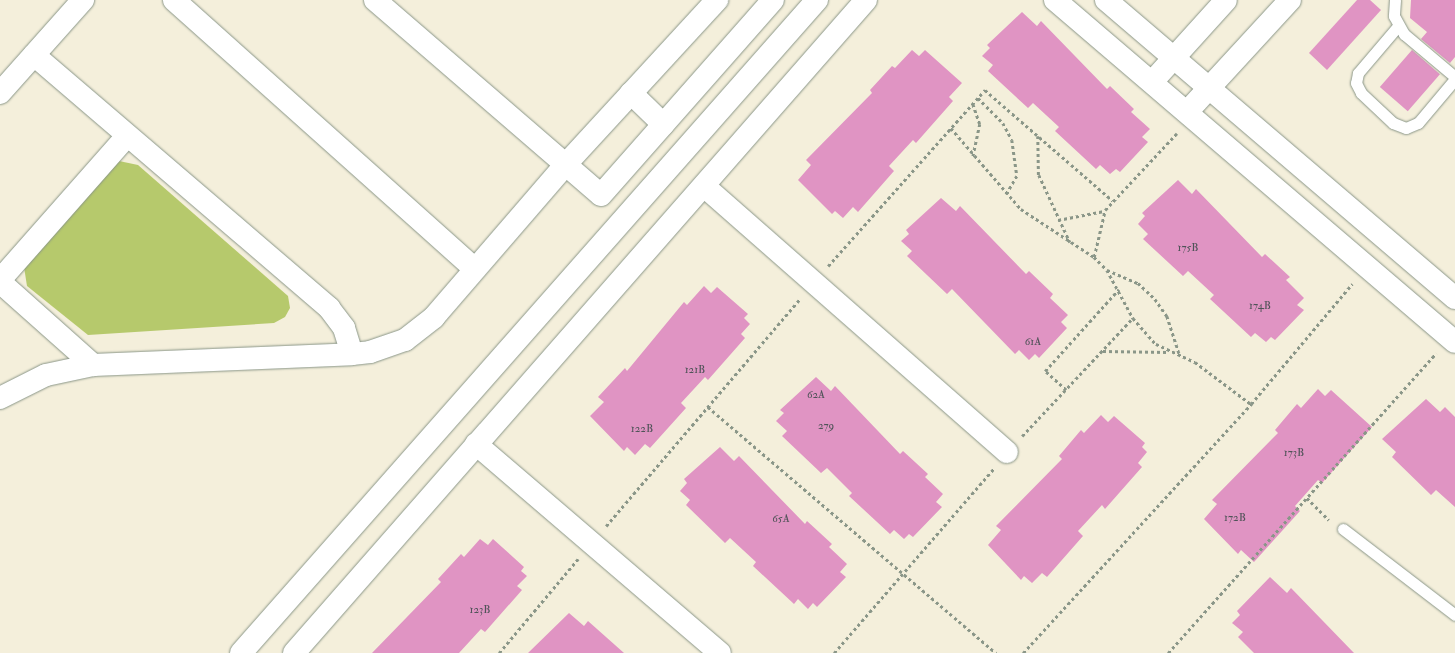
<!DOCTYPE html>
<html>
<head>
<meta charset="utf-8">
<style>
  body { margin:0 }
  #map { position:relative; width:1455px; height:653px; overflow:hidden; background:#f4efdb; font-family:"IM FELL Double Pica",serif }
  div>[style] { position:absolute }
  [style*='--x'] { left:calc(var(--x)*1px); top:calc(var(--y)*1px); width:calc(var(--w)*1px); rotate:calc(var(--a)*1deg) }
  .green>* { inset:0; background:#b6c96c }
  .building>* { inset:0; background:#e094c3; transform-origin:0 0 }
  .path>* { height:2.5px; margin-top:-1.25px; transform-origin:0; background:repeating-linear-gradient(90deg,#8a9688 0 3px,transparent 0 6px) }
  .roads { filter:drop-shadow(0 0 1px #8a9688) drop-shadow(0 0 1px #8a9688) }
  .service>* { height:11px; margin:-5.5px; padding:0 5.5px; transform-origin:5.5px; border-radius:5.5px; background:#fff }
  .minor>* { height:22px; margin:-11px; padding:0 11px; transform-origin:11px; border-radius:11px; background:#fff }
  span { translate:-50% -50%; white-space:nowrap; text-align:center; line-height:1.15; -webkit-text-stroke:4px #fdfcf7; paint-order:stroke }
  .number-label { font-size:11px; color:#4f5358 }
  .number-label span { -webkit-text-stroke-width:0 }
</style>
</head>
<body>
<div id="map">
  <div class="green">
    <i style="clip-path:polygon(119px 161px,138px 165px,288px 296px,290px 308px,285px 317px,274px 323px,88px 335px,27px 286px,24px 267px)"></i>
  </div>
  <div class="building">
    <i style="clip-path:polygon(1357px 0,1370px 0,1381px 10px,1327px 70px,1309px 53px)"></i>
    <i style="clip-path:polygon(1411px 0,1455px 0,1455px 57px,1450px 63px,1421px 39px,1427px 32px,1410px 18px)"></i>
    <i style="clip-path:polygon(1022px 12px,1037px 26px,1041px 21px,1107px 89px,1110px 86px,1134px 109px,1131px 112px,1150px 129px,1142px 137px,1148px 142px,1120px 172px,1116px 169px,1110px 174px,1100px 165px,1096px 169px,1055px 131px,1059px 127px,1033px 103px,1028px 108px,988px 71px,993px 65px,982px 56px,990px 48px,987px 45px)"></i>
    <i style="clip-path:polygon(912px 50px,919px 56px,925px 50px,962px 83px,949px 97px,953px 101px,916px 143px,913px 140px,889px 166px,894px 171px,858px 212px,853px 207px,843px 218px,835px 211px,832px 214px,798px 180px,811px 165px,806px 160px,872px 93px,870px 90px,892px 66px,895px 68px)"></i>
    <i style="left:1412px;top:50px;width:37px;height:49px;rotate:41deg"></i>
    <i style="clip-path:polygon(1178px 180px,1192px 194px,1196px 189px,1262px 257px,1265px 254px,1290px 277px,1286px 280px,1304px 298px,1297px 305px,1304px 310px,1275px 340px,1271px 337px,1266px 342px,1255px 333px,1251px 337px,1210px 299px,1214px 295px,1188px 271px,1183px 276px,1143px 239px,1148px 234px,1138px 224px,1145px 216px,1142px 213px)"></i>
    <i style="clip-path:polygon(941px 198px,956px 211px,960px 206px,1026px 274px,1029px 271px,1053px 294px,1050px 298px,1068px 315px,1061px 322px,1067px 328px,1039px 358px,1035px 354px,1029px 360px,1019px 350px,1015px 354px,952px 289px,947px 294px,907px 256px,912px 251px,901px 241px,909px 234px,906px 230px)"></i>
    <i style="clip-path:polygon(704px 286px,711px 293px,717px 287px,748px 314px,744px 318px,750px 324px,741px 334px,745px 338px,708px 380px,705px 377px,681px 403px,686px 408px,650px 448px,645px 444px,635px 455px,627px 447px,624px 451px,590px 416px,604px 402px,598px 397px,625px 368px,627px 371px,684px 302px,687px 305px)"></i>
    <i style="clip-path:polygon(816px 377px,831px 391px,835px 386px,900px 454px,903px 451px,928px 474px,925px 477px,943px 494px,936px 502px,942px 507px,913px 537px,909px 534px,904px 539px,894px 530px,890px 534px,849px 496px,852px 493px,827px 468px,821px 473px,782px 436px,787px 431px,776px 421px,784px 413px,780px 410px)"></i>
    <i style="clip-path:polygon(1318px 389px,1325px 396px,1331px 390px,1372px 427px,1322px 483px,1318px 480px,1295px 506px,1300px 511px,1254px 562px,1241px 550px,1238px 554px,1204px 519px,1217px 504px,1212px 500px,1278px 433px,1275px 430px,1297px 404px,1301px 408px)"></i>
    <i style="clip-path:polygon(1426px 399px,1440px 412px,1445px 407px,1455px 417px,1455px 507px,1436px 490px,1431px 495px,1392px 457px,1396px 452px,1382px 439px)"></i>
    <i style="clip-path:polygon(1101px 415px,1108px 422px,1114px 416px,1145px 443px,1142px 447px,1147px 452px,1138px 463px,1142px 467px,1105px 509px,1102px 505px,1078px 531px,1083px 536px,1047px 577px,1042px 573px,1032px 583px,1024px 576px,1021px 580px,988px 545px,1001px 530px,996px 526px,1062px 459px,1059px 456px,1081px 430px,1084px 433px)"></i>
    <i style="clip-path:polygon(720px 447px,734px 461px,739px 456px,805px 524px,807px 521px,832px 544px,829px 547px,847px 564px,840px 572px,846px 577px,817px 607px,813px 603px,808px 609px,798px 599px,794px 604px,753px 566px,756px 562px,730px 538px,725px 543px,686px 505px,690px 500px,680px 491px,687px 483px,684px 479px)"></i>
    <i style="clip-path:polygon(480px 539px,488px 545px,493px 539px,524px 567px,521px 571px,527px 576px,517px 586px,522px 590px,485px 632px,481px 629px,459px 653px,372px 653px,441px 582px,438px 579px,461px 554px,464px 557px)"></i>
    <i style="clip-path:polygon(1270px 577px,1287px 593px,1291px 588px,1354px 653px,1254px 653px,1238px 637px,1243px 632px,1232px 623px,1240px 615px,1237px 611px)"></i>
    <i style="clip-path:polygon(569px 613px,584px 626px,588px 621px,624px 653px,528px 653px)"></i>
  </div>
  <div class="path">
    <i style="--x:978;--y:98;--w:35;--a:45"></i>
    <i style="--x:1003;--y:123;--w:19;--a:62"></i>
    <i style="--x:1012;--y:140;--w:36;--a:82"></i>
    <i style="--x:1017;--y:176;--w:22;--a:120"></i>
    <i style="--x:973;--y:104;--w:21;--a:71"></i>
    <i style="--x:980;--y:124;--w:33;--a:102"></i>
    <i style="--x:951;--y:128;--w:107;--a:49.2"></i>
    <i style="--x:1021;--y:209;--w:87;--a:33.3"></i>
    <i style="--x:1094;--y:257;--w:18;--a:45"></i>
    <i style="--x:1107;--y:270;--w:55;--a:61.6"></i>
    <i style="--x:1133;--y:318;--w:35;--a:49"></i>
    <i style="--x:1156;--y:344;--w:43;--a:24.8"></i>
    <i style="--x:1195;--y:362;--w:70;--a:36.9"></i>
    <i style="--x:1038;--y:136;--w:39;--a:89"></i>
    <i style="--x:1039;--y:175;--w:74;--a:65.2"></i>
    <i style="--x:1058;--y:220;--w:47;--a:-11.1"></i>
    <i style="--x:1094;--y:257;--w:48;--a:-76.8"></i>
    <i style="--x:1105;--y:210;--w:105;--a:-46.9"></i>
    <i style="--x:828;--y:266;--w:236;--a:-48.3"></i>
    <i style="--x:985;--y:90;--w:169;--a:40.9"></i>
    <i style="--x:1107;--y:270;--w:34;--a:23"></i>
    <i style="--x:1138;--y:283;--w:23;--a:43"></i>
    <i style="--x:1155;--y:299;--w:21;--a:55"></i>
    <i style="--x:1167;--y:316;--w:40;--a:72"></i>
    <i style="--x:1103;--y:351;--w:65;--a:0.9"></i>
    <i style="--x:1066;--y:390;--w:28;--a:-138"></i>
    <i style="--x:1045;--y:371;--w:110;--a:-47.9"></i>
    <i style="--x:708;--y:407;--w:379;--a:40.5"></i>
    <i style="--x:1022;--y:436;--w:162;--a:-46.8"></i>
    <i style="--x:1307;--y:498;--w:31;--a:45"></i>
    <i style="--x:606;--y:526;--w:299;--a:-49.5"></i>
    <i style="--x:499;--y:653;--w:123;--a:-50"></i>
    <i style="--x:834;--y:653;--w:245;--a:-49.1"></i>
    <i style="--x:1023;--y:653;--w:338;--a:-47.5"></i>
    <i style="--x:1251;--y:404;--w:157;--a:-49.9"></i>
    <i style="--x:1168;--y:653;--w:402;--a:-48.2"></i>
  </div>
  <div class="roads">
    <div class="service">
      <i style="--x:1395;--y:0;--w:16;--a:94"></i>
      <i style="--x:1394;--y:16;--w:21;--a:61"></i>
      <i style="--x:1404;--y:34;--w:67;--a:40.1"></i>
      <i style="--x:1398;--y:26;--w:62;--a:130.4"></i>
      <i style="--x:1358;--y:73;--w:10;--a:101"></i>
      <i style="--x:1356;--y:83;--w:11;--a:63"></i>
      <i style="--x:1361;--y:93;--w:44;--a:43.2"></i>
      <i style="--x:1393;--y:123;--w:14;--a:21"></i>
      <i style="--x:1406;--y:128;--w:13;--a:-23"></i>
      <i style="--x:1418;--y:123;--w:57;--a:-49.9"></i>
      <i style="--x:1343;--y:529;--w:141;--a:37.5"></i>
    </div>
    <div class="minor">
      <i style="--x:174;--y:0;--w:402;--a:41.8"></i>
      <i style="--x:375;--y:0;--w:298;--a:40.8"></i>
      <i style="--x:601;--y:195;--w:260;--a:-48.6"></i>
      <i style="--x:1055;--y:0;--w:526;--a:40.53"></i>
      <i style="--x:1106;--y:0;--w:459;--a:40.5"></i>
      <i style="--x:34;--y:55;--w:389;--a:40.6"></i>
      <i style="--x:329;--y:308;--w:25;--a:53"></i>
      <i style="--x:344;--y:328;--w:27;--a:73"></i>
      <i style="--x:1152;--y:82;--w:110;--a:-47.9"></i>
      <i style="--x:0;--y:93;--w:125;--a:-48.3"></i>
      <i style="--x:631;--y:93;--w:45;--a:44.1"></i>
      <i style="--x:1187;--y:112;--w:152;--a:-47.4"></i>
      <i style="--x:704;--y:186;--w:403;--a:41.3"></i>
      <i style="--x:0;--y:280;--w:191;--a:-48.6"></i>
      <i style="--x:0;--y:282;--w:125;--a:41.7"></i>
      <i style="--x:0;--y:398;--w:51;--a:-26.6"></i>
      <i style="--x:46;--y:375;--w:48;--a:-12"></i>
      <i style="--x:93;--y:365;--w:259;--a:-2.4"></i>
      <i style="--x:352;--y:354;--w:18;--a:-6"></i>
      <i style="--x:370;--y:352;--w:37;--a:-19"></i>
      <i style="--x:405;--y:340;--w:37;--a:-38"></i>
      <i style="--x:434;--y:317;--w:203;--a:-49.2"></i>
      <i style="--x:567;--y:163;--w:222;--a:-47.4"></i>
      <i style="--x:476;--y:444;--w:321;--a:40.6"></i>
      <i style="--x:241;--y:653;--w:871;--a:-48.59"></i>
      <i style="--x:294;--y:653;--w:868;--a:-48.78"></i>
    </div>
  </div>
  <div class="number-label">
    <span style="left:1188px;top:248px">175B</span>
    <span style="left:1260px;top:306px">174B</span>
    <span style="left:1033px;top:342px">61A</span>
    <span style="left:695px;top:370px">121B</span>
    <span style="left:816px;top:395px">62A</span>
    <span style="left:826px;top:426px">279</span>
    <span style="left:642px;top:429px">122B</span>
    <span style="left:1294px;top:453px">173B</span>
    <span style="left:1235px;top:518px">172B</span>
    <span style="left:781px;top:519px">65A</span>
    <span style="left:480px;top:610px">123B</span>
  </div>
</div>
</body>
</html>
